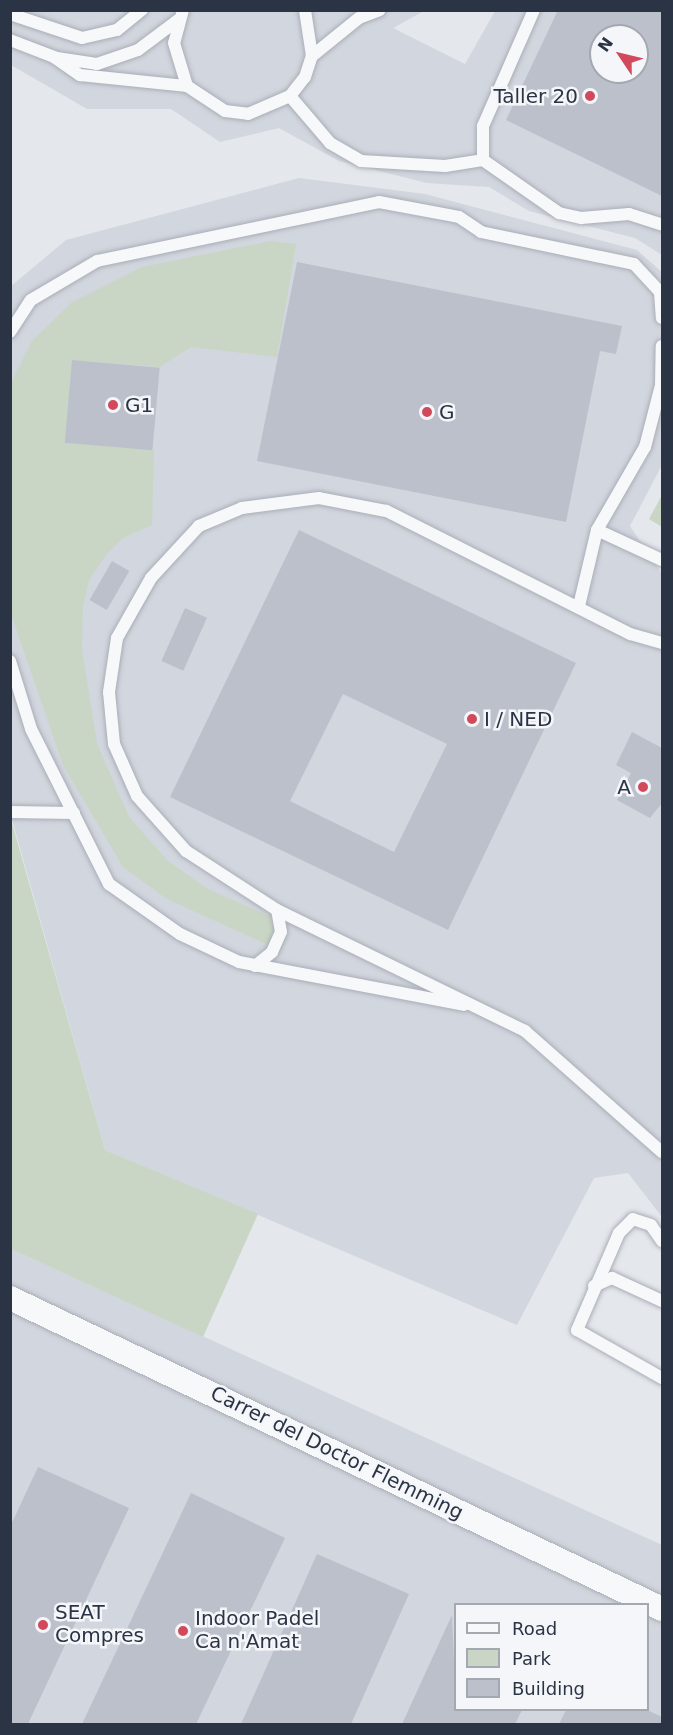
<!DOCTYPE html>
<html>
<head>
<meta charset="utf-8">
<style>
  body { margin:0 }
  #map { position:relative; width:673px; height:1735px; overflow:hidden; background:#e4e7ec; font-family:"DejaVu Sans",sans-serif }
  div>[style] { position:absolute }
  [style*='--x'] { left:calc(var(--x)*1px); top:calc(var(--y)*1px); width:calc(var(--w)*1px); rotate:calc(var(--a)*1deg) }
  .built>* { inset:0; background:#d2d6de }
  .green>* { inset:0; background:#c9d6c5 }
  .building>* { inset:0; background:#bbc0ca; transform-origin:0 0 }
  .roads { filter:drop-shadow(0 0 2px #a9aeb7) drop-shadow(0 0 2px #a9aeb7) }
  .service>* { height:12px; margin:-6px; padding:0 6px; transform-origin:6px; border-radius:6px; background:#f7f8fa }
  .minor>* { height:24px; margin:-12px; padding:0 12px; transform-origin:12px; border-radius:12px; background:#f7f8fa }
  .dots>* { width:16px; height:16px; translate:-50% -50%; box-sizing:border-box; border:3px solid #f4f6f9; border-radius:50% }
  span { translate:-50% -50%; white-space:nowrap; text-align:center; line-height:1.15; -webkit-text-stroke:5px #f4f6f9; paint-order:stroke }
  .poi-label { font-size:20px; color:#2b3445 }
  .right { translate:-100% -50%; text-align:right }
  .left { translate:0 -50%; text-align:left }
  .street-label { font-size:20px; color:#2b3445 }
  .frame { position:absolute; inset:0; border:12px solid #2b3445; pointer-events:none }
  .legend { position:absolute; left:454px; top:1603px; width:195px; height:108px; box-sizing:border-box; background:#f4f6f9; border:2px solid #a4a8b1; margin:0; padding:8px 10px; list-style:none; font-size:18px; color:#2b3445 }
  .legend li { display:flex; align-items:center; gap:12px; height:30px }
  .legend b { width:30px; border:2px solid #a4a8b1 }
  .north { position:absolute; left:589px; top:24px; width:60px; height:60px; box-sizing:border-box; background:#f4f6f9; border:2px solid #a4a8b1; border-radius:50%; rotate:305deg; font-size:16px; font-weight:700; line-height:24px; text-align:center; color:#2b3445 }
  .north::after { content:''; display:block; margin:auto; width:21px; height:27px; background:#d1495b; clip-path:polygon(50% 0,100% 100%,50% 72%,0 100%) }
</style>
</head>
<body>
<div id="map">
  <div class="built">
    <i style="clip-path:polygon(evenodd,11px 11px,424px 11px,393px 28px,465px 64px,495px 11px,662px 11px,662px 255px,635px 238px,529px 211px,489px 187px,427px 183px,339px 161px,279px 128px,220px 142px,171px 109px,87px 109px,11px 65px,11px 11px,601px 36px,637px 36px,637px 72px,601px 72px,601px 36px)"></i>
    <i style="clip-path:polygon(299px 178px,425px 194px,637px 250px,662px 272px,662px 465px,630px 526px,662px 574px,662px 1217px,628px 1173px,594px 1178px,517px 1325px,105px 1150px,11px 816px,10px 287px,66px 240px)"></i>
    <i style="clip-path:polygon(evenodd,11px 1249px,662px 1545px,662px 1724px,11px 1724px,11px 1249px,456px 1604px,648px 1604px,648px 1710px,456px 1710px,456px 1604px)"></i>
  </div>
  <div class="green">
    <i style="clip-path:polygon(270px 241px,296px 244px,277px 357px,191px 347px,160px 367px,72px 360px,65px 442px,154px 450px,152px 525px,123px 538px,106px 555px,89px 580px,83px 607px,82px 650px,97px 743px,129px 817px,168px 861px,208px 889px,278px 920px,281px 931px,268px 945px,167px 899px,123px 867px,63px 765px,11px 614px,11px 383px,32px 341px,71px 303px,142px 267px)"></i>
    <i style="clip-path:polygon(662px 495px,662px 527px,649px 519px)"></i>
    <i style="clip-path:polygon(10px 816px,105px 1150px,258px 1214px,203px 1337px,11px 1249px)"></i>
  </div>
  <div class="building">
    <i style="clip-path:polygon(evenodd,558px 10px,662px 10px,662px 196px,506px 120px,558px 10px,601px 36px,637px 36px,637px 72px,601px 72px,601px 36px)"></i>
    <i style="clip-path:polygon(297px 262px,622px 326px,616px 354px,600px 351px,566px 522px,257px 461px)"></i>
    <i style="left:72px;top:360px;width:88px;height:83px;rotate:5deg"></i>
    <i style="clip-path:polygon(evenodd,299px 530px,576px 663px,448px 930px,170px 797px,299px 530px,343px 694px,447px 744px,394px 852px,290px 801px,343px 694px)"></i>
    <i style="left:112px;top:561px;width:20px;height:45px;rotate:30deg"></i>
    <i style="left:185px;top:608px;width:24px;height:58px;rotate:24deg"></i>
    <i style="clip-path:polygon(632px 732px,662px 748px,662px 803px,650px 818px,617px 800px,631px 773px,616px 765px)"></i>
    <i style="clip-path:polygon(38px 1467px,129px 1508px,28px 1724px,15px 1724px,10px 1722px,10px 1527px)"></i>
    <i style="clip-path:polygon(191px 1493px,285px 1538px,196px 1724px,82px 1724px)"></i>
    <i style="clip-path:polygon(317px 1554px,409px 1594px,351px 1724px,241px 1724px)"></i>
    <i style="clip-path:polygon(452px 1615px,456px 1710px,522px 1710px,515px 1724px,402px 1724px)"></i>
    <i style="clip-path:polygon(566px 1710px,647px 1710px,662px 1717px,662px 1724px,559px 1724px)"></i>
  </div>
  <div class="roads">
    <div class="service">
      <i style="--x:183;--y:10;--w:34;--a:105"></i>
      <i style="--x:174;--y:43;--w:45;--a:73.2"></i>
      <i style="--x:187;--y:86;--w:45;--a:33.3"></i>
      <i style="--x:225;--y:111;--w:23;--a:7"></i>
      <i style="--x:248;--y:114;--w:46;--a:-23.2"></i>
      <i style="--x:290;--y:96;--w:24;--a:-52"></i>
      <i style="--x:305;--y:77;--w:22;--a:-72"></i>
      <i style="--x:312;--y:56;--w:47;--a:-98.7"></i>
      <i style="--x:10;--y:14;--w:76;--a:18.4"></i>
      <i style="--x:82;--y:38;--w:36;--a:-13"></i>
      <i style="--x:117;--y:30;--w:32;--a:-39"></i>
      <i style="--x:10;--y:40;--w:47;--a:21.1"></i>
      <i style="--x:54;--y:57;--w:32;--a:35"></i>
      <i style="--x:80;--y:75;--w:108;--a:5.9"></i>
      <i style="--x:312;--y:56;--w:60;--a:-39"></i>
      <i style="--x:359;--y:18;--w:22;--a:-21"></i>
      <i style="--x:57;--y:58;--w:40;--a:8.5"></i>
      <i style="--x:97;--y:64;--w:43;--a:-18.9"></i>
      <i style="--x:138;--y:50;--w:50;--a:-36.9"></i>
      <i style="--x:290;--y:96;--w:62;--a:49.6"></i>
      <i style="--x:330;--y:143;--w:36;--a:30"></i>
      <i style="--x:361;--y:161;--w:84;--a:3.4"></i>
      <i style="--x:445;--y:166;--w:38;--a:-9"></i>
      <i style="--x:483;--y:160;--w:93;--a:34.9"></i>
      <i style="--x:559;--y:213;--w:23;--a:13"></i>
      <i style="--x:581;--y:218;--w:48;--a:-4.8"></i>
      <i style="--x:629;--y:214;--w:35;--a:18"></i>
      <i style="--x:483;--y:160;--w:34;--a:-90"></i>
      <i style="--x:483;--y:126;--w:127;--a:-66.3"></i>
      <i style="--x:10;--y:332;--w:38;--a:-57"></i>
      <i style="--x:31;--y:300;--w:77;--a:-30.6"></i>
      <i style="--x:97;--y:261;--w:288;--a:-11.8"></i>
      <i style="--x:379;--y:202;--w:81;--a:10.6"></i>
      <i style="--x:459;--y:217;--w:27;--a:34"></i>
      <i style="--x:481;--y:232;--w:156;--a:11.8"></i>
      <i style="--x:634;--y:264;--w:38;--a:47"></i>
      <i style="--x:660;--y:292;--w:26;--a:86"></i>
      <i style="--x:597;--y:530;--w:72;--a:24.8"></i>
      <i style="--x:579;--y:606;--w:78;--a:-76.7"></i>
      <i style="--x:597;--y:530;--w:96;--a:-60"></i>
      <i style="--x:645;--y:447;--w:64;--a:-75.5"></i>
      <i style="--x:661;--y:385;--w:39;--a:-89"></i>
      <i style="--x:662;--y:643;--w:33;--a:-164"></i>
      <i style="--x:630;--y:634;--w:273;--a:-153.2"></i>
      <i style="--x:386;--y:511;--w:68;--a:-169"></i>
      <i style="--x:319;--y:498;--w:78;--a:172.6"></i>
      <i style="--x:242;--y:508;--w:47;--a:157.3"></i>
      <i style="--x:199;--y:526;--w:71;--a:132.7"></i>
      <i style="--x:151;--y:578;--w:69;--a:119.5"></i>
      <i style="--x:117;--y:638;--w:55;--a:98.4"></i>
      <i style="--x:109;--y:692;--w:52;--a:84.5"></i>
      <i style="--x:114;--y:744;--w:57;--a:66.1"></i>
      <i style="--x:137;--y:796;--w:74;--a:48.3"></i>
      <i style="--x:186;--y:851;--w:108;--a:33"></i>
      <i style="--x:277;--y:910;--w:276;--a:26"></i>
      <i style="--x:525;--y:1031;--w:183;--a:41.5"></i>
      <i style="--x:10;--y:661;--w:71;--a:72.8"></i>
      <i style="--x:31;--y:729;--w:174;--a:63.3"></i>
      <i style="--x:109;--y:884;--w:87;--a:35.2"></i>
      <i style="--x:180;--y:934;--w:65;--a:25.4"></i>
      <i style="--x:239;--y:962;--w:229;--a:10.8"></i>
      <i style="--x:10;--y:812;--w:64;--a:0.9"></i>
      <i style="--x:255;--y:966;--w:22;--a:-39"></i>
      <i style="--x:272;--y:952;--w:22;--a:-66"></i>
      <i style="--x:281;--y:932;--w:22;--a:-100"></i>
      <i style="--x:662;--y:1241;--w:19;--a:-125"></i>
      <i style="--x:651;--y:1225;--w:19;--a:-162"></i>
      <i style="--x:633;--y:1219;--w:20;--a:135"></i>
      <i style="--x:619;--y:1233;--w:106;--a:113.4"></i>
      <i style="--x:577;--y:1330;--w:98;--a:29.5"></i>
      <i style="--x:594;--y:1286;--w:20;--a:-24"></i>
      <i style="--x:612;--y:1278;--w:55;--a:24.7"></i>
    </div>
    <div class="minor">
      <i style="--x:10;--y:1298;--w:722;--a:25.5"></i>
    </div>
  </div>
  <div class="dots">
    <i style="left:590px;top:96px;background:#d1495b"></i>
    <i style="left:113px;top:405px;background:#d1495b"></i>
    <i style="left:427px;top:412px;background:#d1495b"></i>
    <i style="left:472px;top:719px;background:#d1495b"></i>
    <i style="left:643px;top:787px;background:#d1495b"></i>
    <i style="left:43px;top:1625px;background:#d1495b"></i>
    <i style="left:183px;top:1631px;background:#d1495b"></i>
  </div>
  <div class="poi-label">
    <span class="right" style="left:578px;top:96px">Taller 20</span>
    <span class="left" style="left:125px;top:405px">G1</span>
    <span class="left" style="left:439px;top:412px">G</span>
    <span class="left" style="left:484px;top:719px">I / NED</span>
    <span class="right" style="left:631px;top:787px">A</span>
    <span class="left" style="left:55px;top:1624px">SEAT<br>Compres</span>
    <span class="left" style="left:195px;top:1630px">Indoor Padel<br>Ca n'Amat</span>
  </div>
  <div class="street-label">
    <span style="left:337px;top:1453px;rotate:26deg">Carrer del Doctor Flemming</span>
  </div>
  <div class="frame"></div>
  <ul class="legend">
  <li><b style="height:8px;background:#f7f8fa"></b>Road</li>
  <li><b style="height:16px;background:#c9d6c5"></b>Park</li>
  <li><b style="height:16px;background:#bbc0ca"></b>Building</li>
  </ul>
  <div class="north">N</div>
</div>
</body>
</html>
